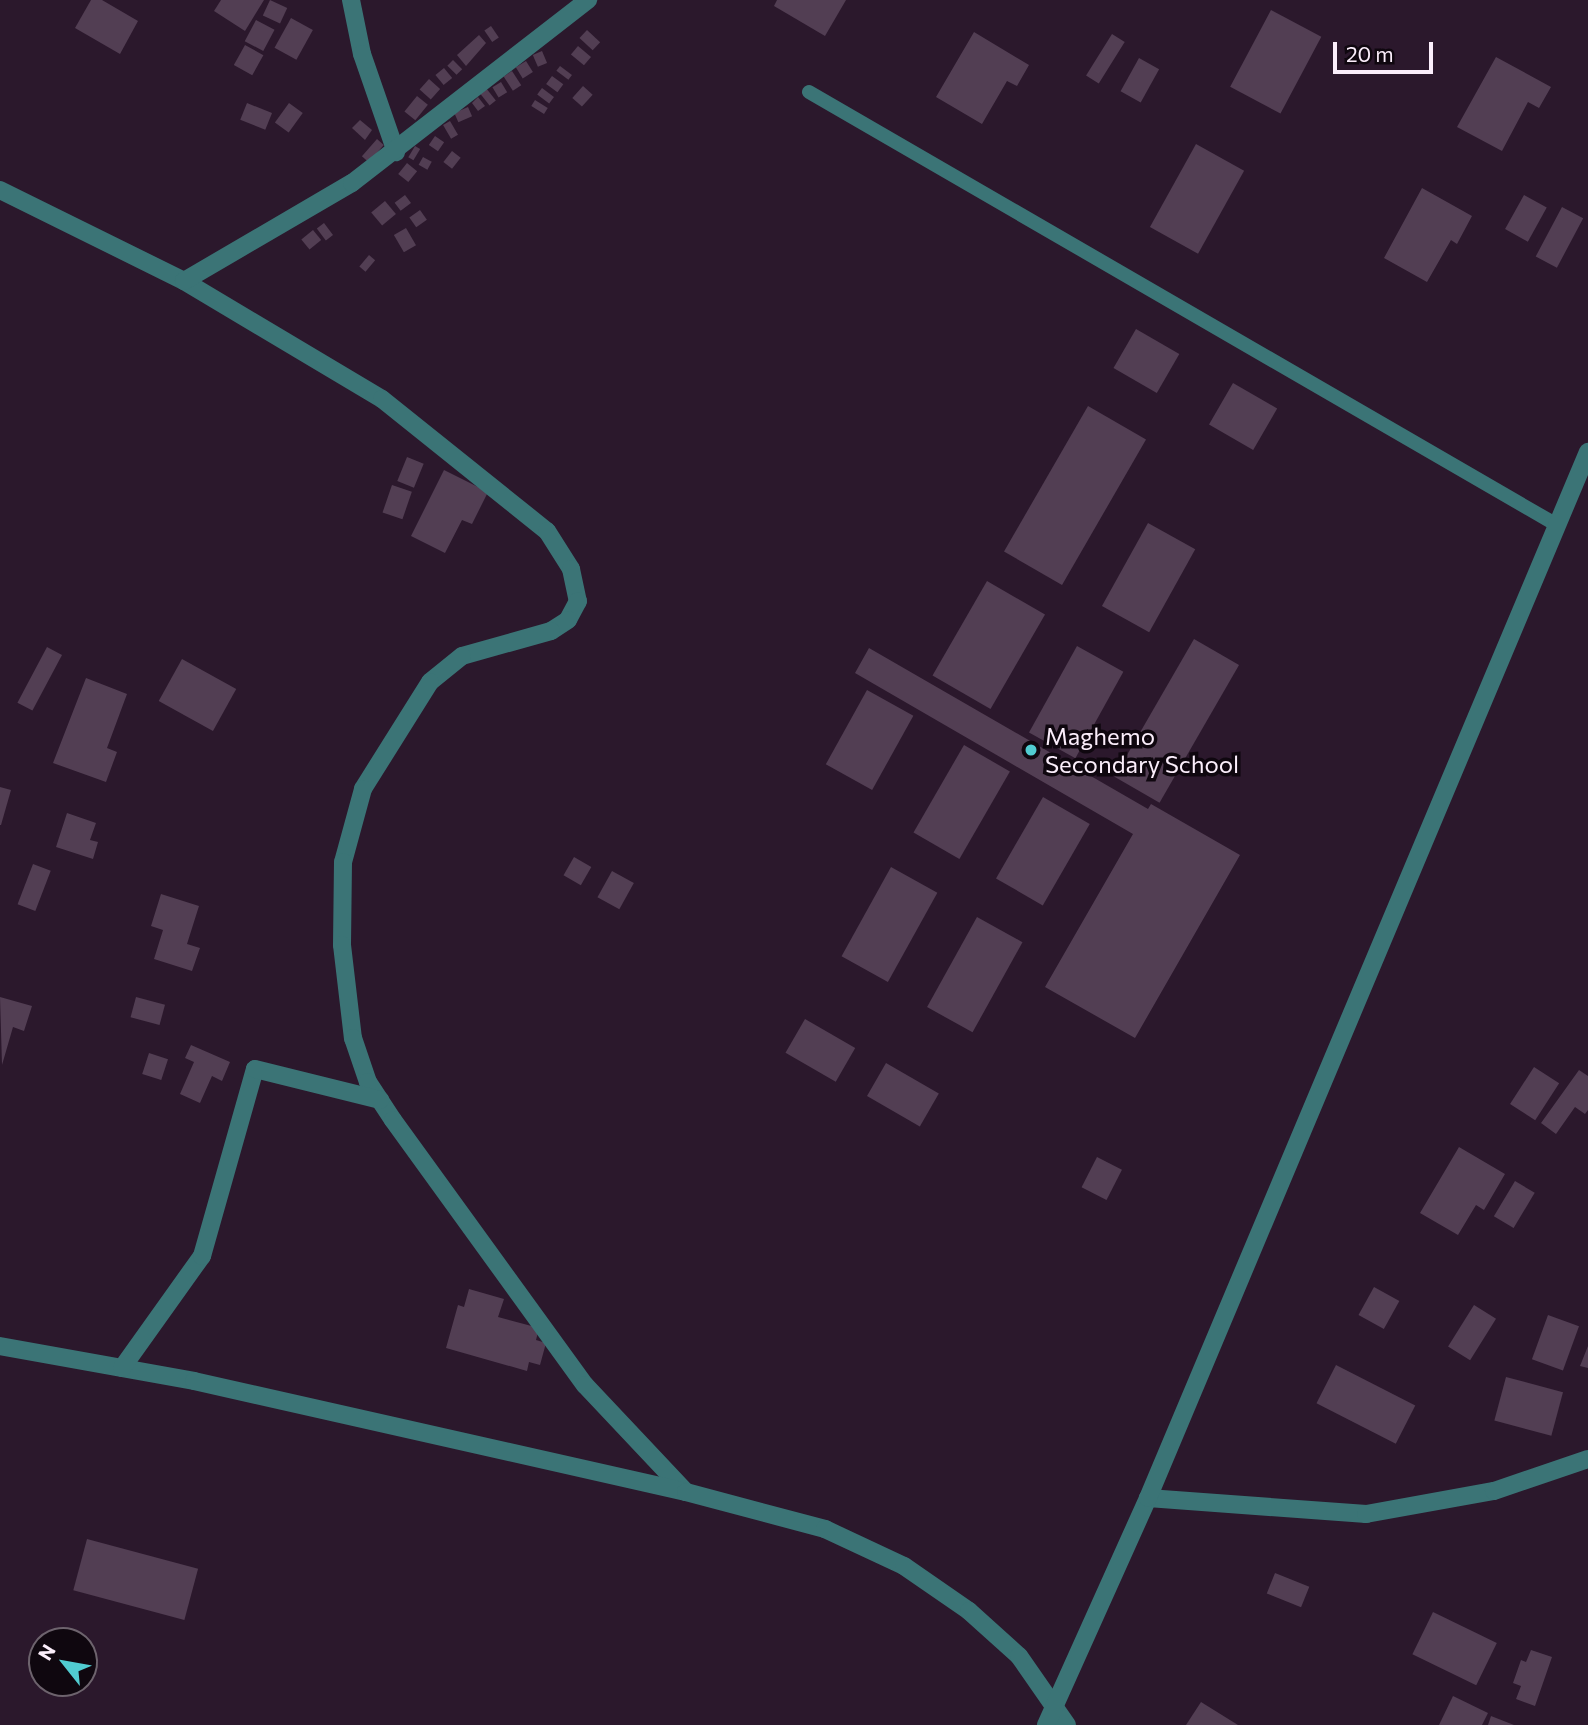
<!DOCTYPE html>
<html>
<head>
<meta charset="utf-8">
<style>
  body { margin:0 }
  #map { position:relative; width:1588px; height:1725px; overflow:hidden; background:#2b182c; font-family:Commissioner,sans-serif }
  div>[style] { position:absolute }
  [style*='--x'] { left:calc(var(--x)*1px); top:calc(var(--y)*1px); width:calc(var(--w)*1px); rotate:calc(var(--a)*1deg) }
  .building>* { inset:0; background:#523e53; transform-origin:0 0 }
  .lane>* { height:14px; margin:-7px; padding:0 7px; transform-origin:7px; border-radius:7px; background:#3b7476 }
  .street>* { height:18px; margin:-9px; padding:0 9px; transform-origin:9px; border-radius:9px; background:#3b7476 }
  .dots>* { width:19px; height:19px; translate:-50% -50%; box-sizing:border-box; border:4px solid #0f070f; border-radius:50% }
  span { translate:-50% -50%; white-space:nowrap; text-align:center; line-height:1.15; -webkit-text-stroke:7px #0f070f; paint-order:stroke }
  .poi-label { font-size:24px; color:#fbeefb }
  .left { translate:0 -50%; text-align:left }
  .north { position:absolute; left:28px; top:1627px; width:70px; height:70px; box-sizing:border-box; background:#0f070f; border:2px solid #6d636d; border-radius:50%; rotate:301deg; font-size:19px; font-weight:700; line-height:28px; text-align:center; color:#fbeefb }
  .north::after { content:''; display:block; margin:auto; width:24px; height:32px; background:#51ccd1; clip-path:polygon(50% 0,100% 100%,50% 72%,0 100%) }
  .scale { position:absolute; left:1333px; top:42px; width:100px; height:32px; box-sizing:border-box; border:4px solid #fbeefb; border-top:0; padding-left:9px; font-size:21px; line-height:24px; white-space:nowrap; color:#fbeefb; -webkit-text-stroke:5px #0f070f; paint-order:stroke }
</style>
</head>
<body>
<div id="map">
  <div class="building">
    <i style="clip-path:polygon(91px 0,102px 0,138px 21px,120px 54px,75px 28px)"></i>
    <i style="clip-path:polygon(221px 0,264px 0,245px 31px,214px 11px)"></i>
    <i style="left:270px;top:0;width:19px;height:17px;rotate:25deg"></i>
    <i style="clip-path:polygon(777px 0,846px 0,825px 36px,774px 6px)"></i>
    <i style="left:1271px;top:10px;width:57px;height:87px;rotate:28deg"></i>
    <i style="left:291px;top:18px;width:25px;height:34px;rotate:29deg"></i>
    <i style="left:256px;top:20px;width:21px;height:24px;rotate:28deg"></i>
    <i style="left:491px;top:26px;width:14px;height:8px;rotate:56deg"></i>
    <i style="left:587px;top:30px;width:18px;height:11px;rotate:43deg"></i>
    <i style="clip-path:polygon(974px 32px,1029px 65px,1017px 86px,1007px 81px,982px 124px,936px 97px)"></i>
    <i style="left:1112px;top:34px;width:15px;height:49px;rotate:32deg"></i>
    <i style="clip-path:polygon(479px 35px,486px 43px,466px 66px,457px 55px)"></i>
    <i style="left:245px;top:45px;width:21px;height:23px;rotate:29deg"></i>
    <i style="left:578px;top:46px;width:17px;height:11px;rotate:40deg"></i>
    <i style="left:542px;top:51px;width:13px;height:10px;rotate:67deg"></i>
    <i style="clip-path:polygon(1496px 57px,1551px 87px,1539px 108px,1528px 102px,1502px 151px,1457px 127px)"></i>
    <i style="left:1139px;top:58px;width:23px;height:38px;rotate:29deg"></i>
    <i style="left:453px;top:60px;width:13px;height:8px;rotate:45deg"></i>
    <i style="left:526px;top:61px;width:13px;height:12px;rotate:58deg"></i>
    <i style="left:560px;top:66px;width:15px;height:6px;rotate:37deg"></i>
    <i style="left:444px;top:68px;width:13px;height:11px;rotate:51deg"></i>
    <i style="left:512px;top:71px;width:17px;height:10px;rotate:57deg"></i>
    <i style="left:552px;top:76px;width:14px;height:10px;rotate:36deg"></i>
    <i style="left:429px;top:79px;width:15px;height:14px;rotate:42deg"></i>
    <i style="left:501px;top:82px;width:12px;height:10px;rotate:59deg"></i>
    <i style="left:583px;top:86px;width:13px;height:16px;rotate:42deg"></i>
    <i style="left:486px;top:88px;width:16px;height:8px;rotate:52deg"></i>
    <i style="left:542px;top:88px;width:15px;height:8px;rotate:37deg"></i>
    <i style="left:417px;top:96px;width:14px;height:20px;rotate:39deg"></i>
    <i style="clip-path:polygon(478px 97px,485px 106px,478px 111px,472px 103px)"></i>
    <i style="left:535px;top:100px;width:15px;height:7px;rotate:32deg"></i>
    <i style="left:247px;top:103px;width:27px;height:18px;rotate:22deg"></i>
    <i style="left:289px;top:103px;width:17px;height:24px;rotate:36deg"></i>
    <i style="left:468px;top:107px;width:10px;height:15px;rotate:66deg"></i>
    <i style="clip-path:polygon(360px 120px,372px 130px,365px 140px,352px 128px)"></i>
    <i style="left:450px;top:121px;width:16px;height:8px;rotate:60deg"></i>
    <i style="left:435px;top:136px;width:11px;height:11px;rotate:34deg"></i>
    <i style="left:377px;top:139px;width:9px;height:23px;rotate:41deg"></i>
    <i style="left:1196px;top:144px;width:55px;height:95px;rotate:29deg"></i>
    <i style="left:415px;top:146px;width:6px;height:13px;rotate:31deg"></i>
    <i style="left:452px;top:151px;width:11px;height:14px;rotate:38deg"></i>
    <i style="left:423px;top:157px;width:10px;height:9px;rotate:29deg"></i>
    <i style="left:407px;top:163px;width:13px;height:14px;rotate:39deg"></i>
    <i style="clip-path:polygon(1422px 188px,1472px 216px,1457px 244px,1451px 240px,1427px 282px,1384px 258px)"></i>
    <i style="left:405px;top:195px;width:10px;height:13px;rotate:53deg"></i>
    <i style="left:1524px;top:195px;width:26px;height:39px;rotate:29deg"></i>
    <i style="left:385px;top:201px;width:17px;height:18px;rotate:50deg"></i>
    <i style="left:1562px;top:207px;width:24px;height:56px;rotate:28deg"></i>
    <i style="left:420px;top:210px;width:12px;height:13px;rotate:55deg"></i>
    <i style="left:324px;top:223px;width:15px;height:9px;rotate:53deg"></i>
    <i style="left:406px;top:228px;width:20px;height:14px;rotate:60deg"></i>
    <i style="left:313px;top:230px;width:13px;height:15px;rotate:51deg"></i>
    <i style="left:369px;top:255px;width:8px;height:15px;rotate:40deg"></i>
    <i style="left:1136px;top:329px;width:50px;height:45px;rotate:30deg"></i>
    <i style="left:1233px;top:383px;width:51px;height:48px;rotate:30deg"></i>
    <i style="left:1088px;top:406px;width:67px;height:168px;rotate:30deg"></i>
    <i style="left:407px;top:457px;width:18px;height:26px;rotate:22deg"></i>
    <i style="clip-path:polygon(444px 470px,488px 492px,472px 524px,462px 520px,445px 553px,411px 536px)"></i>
    <i style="left:392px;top:485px;width:21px;height:29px;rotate:19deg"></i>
    <i style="left:1148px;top:523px;width:54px;height:95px;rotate:29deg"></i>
    <i style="left:987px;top:581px;width:67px;height:109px;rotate:30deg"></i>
    <i style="left:1194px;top:639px;width:52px;height:159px;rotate:30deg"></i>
    <i style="left:1077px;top:646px;width:53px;height:99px;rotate:29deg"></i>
    <i style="left:47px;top:647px;width:17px;height:63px;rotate:28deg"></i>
    <i style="clip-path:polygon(869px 648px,1148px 809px,1151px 804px,1240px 855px,1135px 1038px,1045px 987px,1133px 834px,855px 673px)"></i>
    <i style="left:182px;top:659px;width:62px;height:48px;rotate:29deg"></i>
    <i style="clip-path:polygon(86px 678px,127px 694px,107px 748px,117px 752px,106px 782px,53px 763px)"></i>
    <i style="left:867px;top:690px;width:53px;height:85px;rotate:29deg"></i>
    <i style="left:964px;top:745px;width:53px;height:101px;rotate:30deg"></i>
    <i style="clip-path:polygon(0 787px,11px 790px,1px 825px,0 825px)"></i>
    <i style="left:1043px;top:797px;width:54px;height:94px;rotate:30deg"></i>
    <i style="clip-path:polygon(67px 813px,96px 823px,90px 840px,98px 842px,93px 859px,56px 847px)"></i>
    <i style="left:574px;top:857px;width:20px;height:21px;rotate:30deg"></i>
    <i style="left:33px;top:864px;width:19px;height:43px;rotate:21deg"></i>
    <i style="left:891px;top:867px;width:53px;height:102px;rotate:29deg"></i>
    <i style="left:612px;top:871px;width:25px;height:30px;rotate:29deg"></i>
    <i style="clip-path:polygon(161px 894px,199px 906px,187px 944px,200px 948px,192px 971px,154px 959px,163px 930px,151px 926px)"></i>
    <i style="left:977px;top:917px;width:52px;height:103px;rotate:29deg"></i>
    <i style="clip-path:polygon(0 997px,32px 1006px,24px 1031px,13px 1027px,2px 1065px)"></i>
    <i style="left:136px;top:997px;width:30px;height:21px;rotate:15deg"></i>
    <i style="left:805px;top:1019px;width:58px;height:39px;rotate:30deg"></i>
    <i style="clip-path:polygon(191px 1045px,230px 1062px,222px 1081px,212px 1076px,200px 1103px,180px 1094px,194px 1062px,185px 1058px)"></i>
    <i style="left:149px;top:1053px;width:20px;height:22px;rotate:18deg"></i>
    <i style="left:886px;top:1063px;width:61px;height:38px;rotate:30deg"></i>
    <i style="left:1534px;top:1067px;width:30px;height:44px;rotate:33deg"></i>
    <i style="clip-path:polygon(1579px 1070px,1588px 1076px,1588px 1110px,1585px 1114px,1575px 1107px,1556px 1134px,1541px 1123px)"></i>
    <i style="clip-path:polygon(1459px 1147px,1505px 1174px,1484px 1210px,1476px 1205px,1458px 1235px,1420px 1213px)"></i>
    <i style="left:1097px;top:1157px;width:28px;height:34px;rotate:27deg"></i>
    <i style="left:1515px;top:1181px;width:23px;height:41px;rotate:31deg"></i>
    <i style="left:1374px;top:1287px;width:29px;height:32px;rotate:29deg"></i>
    <i style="clip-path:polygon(469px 1289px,504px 1299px,498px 1317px,539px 1328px,536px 1340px,546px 1343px,540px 1365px,529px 1362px,527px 1371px,446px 1348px,458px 1305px,464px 1307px)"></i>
    <i style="left:1474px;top:1305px;width:26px;height:49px;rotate:32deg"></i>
    <i style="left:1548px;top:1315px;width:33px;height:47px;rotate:20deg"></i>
    <i style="clip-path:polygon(1588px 1346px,1588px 1368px,1580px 1366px)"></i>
    <i style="left:1336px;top:1365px;width:89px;height:43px;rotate:27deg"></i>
    <i style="left:1506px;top:1377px;width:59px;height:45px;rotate:15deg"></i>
    <i style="left:87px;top:1539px;width:115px;height:53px;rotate:15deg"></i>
    <i style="left:1275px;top:1573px;width:37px;height:22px;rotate:22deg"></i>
    <i style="left:1433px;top:1612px;width:71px;height:47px;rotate:26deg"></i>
    <i style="clip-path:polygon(1531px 1650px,1552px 1657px,1535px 1706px,1516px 1699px,1521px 1686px,1513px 1683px,1521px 1660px,1526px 1662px)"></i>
    <i style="clip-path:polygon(1453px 1696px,1488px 1713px,1482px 1725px,1439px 1725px)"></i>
    <i style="clip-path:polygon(1201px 1702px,1238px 1725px,1186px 1725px)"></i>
    <i style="clip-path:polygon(1491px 1716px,1514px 1725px,1488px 1725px)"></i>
  </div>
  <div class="lane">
    <i style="--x:809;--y:92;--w:864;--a:30.07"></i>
  </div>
  <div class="street">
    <i style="--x:351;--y:0;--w:55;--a:78.5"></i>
    <i style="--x:362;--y:54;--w:104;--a:70.9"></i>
    <i style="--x:0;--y:190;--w:205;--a:26.3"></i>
    <i style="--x:184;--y:281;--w:230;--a:30.8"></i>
    <i style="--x:382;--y:399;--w:211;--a:38.7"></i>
    <i style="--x:547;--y:531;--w:45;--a:57.7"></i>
    <i style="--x:571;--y:569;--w:33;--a:78"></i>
    <i style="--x:578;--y:601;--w:21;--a:118"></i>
    <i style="--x:568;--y:620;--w:20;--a:147"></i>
    <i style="--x:551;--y:631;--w:92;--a:164.3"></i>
    <i style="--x:462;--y:656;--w:41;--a:140.9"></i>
    <i style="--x:430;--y:682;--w:126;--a:122.1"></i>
    <i style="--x:363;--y:789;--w:76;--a:105.3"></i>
    <i style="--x:343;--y:862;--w:83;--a:90.7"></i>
    <i style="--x:342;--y:945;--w:94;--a:83.3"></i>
    <i style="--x:353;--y:1038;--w:46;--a:71.2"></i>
    <i style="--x:368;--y:1082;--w:45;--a:56.7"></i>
    <i style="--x:393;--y:1120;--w:327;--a:54.1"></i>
    <i style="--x:585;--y:1385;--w:147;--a:46.7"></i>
    <i style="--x:184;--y:281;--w:194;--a:-30.3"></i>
    <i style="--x:352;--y:183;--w:299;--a:-37.8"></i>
    <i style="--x:0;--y:1346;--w:197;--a:10.2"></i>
    <i style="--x:194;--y:1381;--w:504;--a:12.71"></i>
    <i style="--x:686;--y:1492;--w:144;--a:14.9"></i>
    <i style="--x:825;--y:1529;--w:87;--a:25.1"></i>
    <i style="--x:904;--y:1566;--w:79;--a:34.7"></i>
    <i style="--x:969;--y:1611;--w:67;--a:42"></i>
    <i style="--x:1019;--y:1656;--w:84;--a:55.2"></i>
    <i style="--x:122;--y:1368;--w:138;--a:-54.5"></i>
    <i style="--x:202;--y:1256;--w:194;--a:-74.2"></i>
    <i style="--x:255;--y:1069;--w:129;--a:13.9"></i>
    <i style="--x:1148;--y:1498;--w:219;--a:4.2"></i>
    <i style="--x:1366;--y:1514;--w:130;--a:-10.2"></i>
    <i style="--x:1494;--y:1491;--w:99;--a:-18.8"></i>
    <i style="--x:1046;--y:1725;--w:249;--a:-65.8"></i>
    <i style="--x:1148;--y:1498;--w:1135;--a:-67.19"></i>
  </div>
  <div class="dots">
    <i style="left:1031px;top:750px;background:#51ccd1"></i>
  </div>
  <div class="poi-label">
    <span class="left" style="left:1045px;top:750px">Maghemo<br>Secondary School</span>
  </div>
  <div class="north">N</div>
  <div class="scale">20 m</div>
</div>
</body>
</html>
